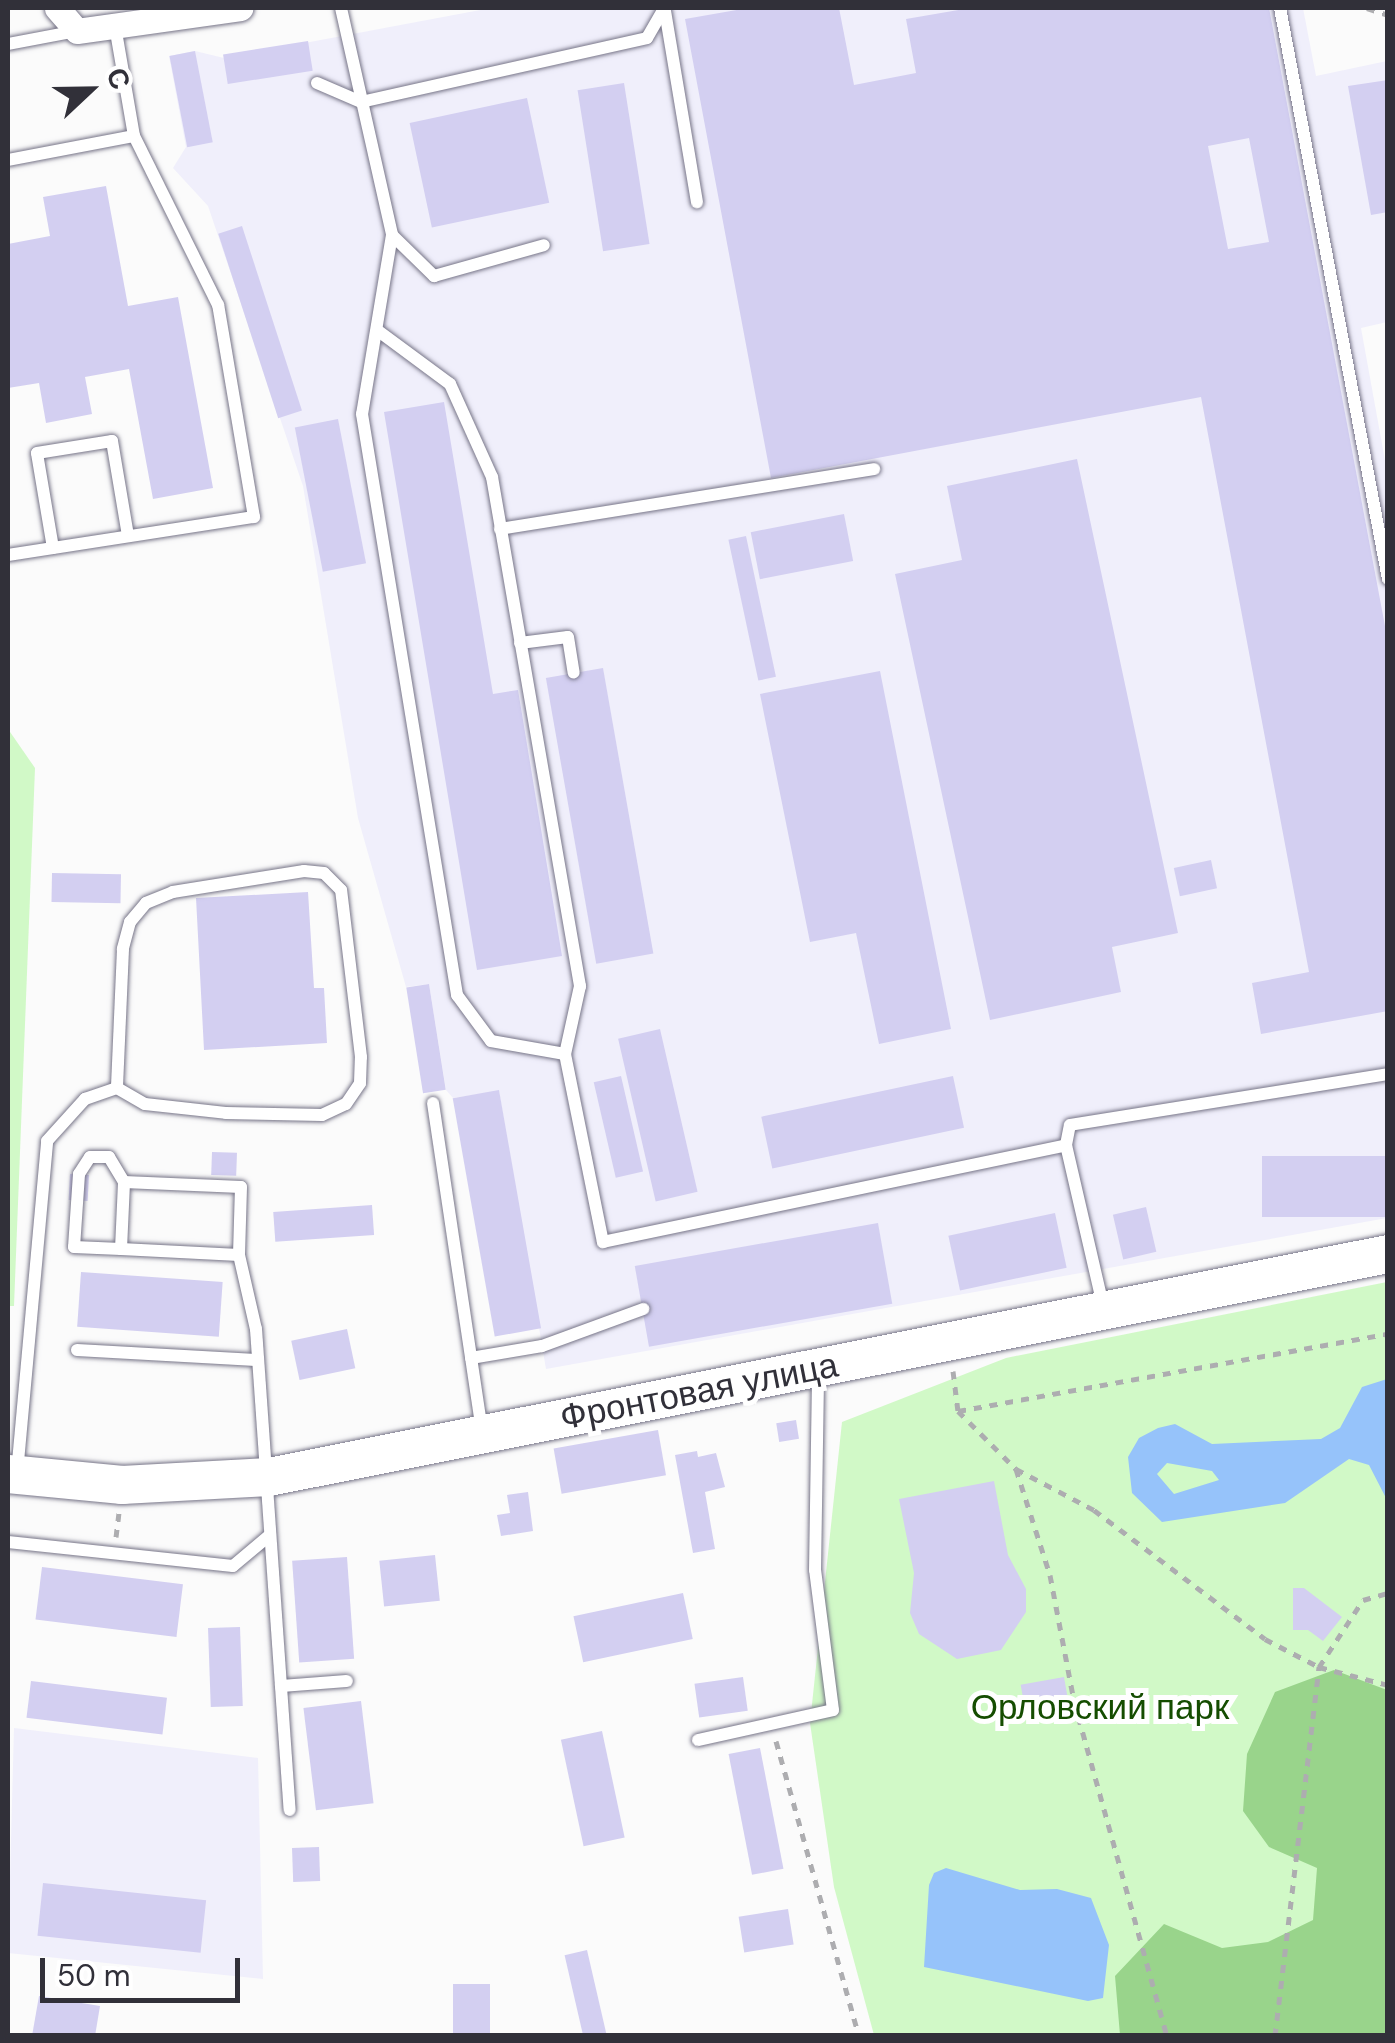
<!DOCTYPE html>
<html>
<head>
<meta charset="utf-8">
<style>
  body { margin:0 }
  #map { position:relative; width:1395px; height:2043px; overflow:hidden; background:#fbfbfb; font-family:"DM Sans",sans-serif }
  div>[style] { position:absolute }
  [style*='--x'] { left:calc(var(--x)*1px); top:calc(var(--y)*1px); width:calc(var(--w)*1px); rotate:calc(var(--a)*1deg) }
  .built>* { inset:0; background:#f0effb }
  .green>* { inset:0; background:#d1f9c7 }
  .forest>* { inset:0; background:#99d48b }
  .water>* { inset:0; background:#96c3fa }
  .building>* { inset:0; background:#d3cff1; transform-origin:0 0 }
  .path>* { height:5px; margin-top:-2.5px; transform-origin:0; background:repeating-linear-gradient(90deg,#adadb0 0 8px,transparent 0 16px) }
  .roads { filter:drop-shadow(0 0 2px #777588) drop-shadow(0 0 2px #777588) }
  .service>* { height:12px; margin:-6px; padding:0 6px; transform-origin:6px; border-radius:6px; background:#fff }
  .minor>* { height:25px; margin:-12.5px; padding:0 12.5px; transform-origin:12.5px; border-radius:12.5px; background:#fff }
  .secondary>* { height:38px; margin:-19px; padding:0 19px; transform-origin:19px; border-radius:19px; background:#fff }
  span { translate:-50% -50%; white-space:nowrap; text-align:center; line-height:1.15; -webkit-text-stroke:10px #fff; paint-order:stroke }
  .street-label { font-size:35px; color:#313039 }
  .park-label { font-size:35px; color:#154d01 }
  .frame { position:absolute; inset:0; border:10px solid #313039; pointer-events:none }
  .north { position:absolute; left:40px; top:40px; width:100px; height:100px; -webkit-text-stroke:8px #fff; paint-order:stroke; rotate:68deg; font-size:28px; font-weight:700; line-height:40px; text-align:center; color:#313039 }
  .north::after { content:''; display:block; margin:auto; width:35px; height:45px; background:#313039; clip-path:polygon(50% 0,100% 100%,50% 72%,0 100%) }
  .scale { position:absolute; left:40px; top:1958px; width:200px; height:45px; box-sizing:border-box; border:5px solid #313039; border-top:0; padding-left:12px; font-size:30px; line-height:35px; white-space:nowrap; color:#313039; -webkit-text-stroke:8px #fff; paint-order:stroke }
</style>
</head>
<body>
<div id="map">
  <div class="built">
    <i style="clip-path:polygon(491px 8px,1303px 8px,1316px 76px,1387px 61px,1387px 322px,1361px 328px,1388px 477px,1387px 1218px,546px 1369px,499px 1091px,453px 1098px,446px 1090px,429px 984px,406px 987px,358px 818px,303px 486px,208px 206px,173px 168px,186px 147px,169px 56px,195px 51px,224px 58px)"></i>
    <i style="clip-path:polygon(14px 1728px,258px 1758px,263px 1979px,8px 1953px)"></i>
  </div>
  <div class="green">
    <i style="clip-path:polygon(8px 729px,35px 768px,14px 1306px,8px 1306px)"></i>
    <i style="clip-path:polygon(1387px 1282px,1387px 2035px,874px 2035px,834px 1887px,810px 1723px,842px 1422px,1006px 1358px)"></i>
  </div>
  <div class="forest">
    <i style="clip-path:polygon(1334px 1670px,1387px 1690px,1387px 2035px,1120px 2035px,1115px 1976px,1164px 1924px,1222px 1948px,1268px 1942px,1313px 1920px,1317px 1868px,1269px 1847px,1243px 1811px,1247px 1754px,1275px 1692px)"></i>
  </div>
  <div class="water">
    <i style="clip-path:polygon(evenodd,1387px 1379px,1387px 1500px,1369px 1465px,1349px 1459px,1285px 1503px,1162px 1522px,1132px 1493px,1128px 1457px,1139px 1438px,1158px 1428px,1175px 1424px,1212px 1444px,1321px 1439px,1340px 1428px,1362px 1387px,1387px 1379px,1167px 1463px,1212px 1471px,1219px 1480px,1174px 1494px,1157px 1474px,1167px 1463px)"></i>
    <i style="clip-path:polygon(946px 1868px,1020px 1890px,1057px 1889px,1091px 1898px,1109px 1945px,1103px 1998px,1088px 2001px,924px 1967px,929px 1885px,934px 1873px)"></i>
  </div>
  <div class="building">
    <i style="clip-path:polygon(evenodd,748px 8px,839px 8px,854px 85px,916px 73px,906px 19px,970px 8px,1269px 8px,1388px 642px,1388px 1011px,1261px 1034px,1252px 983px,1309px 972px,1201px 397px,771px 478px,685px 19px,748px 8px,1249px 138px,1269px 242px,1228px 249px,1208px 146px,1249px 138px)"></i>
    <i style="left:308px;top:41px;width:30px;height:86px;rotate:81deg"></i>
    <i style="left:195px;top:51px;width:93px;height:26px;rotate:79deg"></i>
    <i style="clip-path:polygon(1388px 80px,1388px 212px,1371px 215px,1348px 86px)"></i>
    <i style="left:624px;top:83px;width:163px;height:47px;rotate:81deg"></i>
    <i style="left:527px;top:98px;width:107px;height:120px;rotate:78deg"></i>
    <i style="clip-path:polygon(106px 186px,128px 306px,178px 297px,213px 488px,153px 499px,129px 369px,85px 377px,92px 414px,46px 423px,39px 383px,8px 388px,8px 244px,50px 236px,43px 197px)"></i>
    <i style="left:242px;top:226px;width:194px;height:25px;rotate:72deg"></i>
    <i style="clip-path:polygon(444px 402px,493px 694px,518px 690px,562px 956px,477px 970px,384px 412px)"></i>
    <i style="left:338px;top:419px;width:147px;height:44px;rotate:79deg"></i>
    <i style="clip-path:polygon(1077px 459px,1178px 933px,1112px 947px,1121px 992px,990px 1020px,895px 574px,962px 560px,947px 486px)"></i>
    <i style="left:844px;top:514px;width:48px;height:95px;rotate:79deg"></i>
    <i style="left:746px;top:536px;width:144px;height:18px;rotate:78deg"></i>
    <i style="left:603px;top:668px;width:290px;height:58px;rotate:80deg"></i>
    <i style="clip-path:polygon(880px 671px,951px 1029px,879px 1044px,856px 933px,810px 942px,760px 694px)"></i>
    <i style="left:1211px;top:860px;width:29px;height:38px;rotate:78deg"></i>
    <i style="left:52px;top:873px;width:69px;height:29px;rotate:1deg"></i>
    <i style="clip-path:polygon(308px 892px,314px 988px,324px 988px,327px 1043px,204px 1050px,196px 898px)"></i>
    <i style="left:429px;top:984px;width:107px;height:23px;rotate:81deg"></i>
    <i style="left:660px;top:1029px;width:167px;height:43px;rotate:77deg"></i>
    <i style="left:621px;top:1076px;width:98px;height:28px;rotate:77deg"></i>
    <i style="left:953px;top:1076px;width:53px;height:196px;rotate:78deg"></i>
    <i style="left:499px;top:1090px;width:242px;height:47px;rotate:80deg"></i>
    <i style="left:212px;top:1152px;width:25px;height:23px;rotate:2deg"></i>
    <i style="left:1388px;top:1156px;width:61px;height:126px;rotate:90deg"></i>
    <i style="left:70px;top:1174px;width:19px;height:26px;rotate:3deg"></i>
    <i style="left:372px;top:1205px;width:30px;height:99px;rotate:86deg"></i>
    <i style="left:1146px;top:1207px;width:46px;height:34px;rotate:77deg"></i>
    <i style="left:1055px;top:1213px;width:56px;height:109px;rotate:78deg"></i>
    <i style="left:878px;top:1223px;width:82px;height:247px;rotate:80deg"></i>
    <i style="left:81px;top:1272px;width:142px;height:55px;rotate:4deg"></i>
    <i style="left:347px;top:1329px;width:40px;height:57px;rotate:78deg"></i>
    <i style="left:796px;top:1420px;width:19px;height:20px;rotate:81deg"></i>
    <i style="left:658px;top:1430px;width:46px;height:106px;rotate:80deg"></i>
    <i style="clip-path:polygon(697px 1451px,698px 1457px,716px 1453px,725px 1487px,705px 1492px,715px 1549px,693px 1553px,675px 1455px)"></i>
    <i style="clip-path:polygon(994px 1481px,1008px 1555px,1026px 1589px,1026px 1612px,1001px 1650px,957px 1659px,919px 1634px,910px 1613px,914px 1573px,899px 1499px)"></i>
    <i style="clip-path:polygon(528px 1492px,533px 1531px,501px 1536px,497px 1515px,510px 1513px,507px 1495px)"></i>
    <i style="left:435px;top:1555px;width:46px;height:56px;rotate:84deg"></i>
    <i style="left:347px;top:1557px;width:102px;height:55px;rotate:86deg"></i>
    <i style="left:42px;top:1567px;width:142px;height:53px;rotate:7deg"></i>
    <i style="clip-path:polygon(1293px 1588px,1304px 1588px,1342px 1617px,1323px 1641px,1308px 1630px,1293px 1630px)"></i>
    <i style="left:683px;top:1593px;width:47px;height:112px;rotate:78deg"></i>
    <i style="left:240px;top:1627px;width:79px;height:32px;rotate:88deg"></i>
    <i style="left:743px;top:1677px;width:34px;height:49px;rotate:82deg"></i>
    <i style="left:1064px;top:1677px;width:23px;height:44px;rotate:80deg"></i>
    <i style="left:31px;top:1681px;width:137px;height:37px;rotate:7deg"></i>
    <i style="left:361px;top:1701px;width:103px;height:58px;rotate:83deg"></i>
    <i style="left:602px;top:1731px;width:109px;height:42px;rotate:78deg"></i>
    <i style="left:760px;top:1748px;width:123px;height:32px;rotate:79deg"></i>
    <i style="left:319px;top:1847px;width:34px;height:27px;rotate:88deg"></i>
    <i style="left:43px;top:1883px;width:164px;height:53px;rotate:6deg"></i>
    <i style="left:788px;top:1909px;width:36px;height:50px;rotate:81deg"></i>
    <i style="left:587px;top:1950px;width:88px;height:23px;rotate:77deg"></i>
    <i style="left:453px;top:1984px;width:37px;height:52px"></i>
    <i style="clip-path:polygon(39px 1996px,100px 2006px,95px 2036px,32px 2036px)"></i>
  </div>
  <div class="path">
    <i style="--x:1367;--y:8;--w:22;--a:18"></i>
    <i style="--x:953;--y:1371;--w:40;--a:82.9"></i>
    <i style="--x:958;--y:1411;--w:82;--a:45"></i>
    <i style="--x:1016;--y:1469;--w:88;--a:27.7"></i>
    <i style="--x:1094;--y:1510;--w:214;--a:37"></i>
    <i style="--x:1265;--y:1639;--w:61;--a:27.4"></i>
    <i style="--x:1319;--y:1667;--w:71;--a:14.6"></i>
    <i style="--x:958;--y:1411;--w:437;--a:-10.2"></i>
    <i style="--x:1016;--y:1469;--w:111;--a:72.2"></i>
    <i style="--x:1050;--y:1575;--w:128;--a:79.2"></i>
    <i style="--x:1074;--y:1701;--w:348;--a:74.5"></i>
    <i style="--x:116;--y:1537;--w:24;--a:-83"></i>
    <i style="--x:776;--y:1741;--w:306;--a:74.3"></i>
    <i style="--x:1275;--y:2036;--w:372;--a:-83.2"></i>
    <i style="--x:1319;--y:1667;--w:80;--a:-56.7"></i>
    <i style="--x:1363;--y:1600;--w:26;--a:-16"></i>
  </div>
  <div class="roads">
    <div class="service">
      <i style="--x:341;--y:8;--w:233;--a:77.3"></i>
      <i style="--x:392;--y:235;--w:59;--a:44.3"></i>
      <i style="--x:434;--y:276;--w:114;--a:-15.7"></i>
      <i style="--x:1280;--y:8;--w:581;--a:79.29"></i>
      <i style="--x:665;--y:11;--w:194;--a:80.5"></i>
      <i style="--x:8;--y:44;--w:70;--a:-10.7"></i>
      <i style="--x:317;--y:83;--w:48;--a:23.4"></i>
      <i style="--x:361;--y:102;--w:293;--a:-12.6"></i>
      <i style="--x:647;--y:38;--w:34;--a:-60"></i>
      <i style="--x:8;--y:160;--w:128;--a:-10.8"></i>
      <i style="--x:392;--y:235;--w:181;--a:99.5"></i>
      <i style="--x:362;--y:414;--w:589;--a:80.71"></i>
      <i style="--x:457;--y:995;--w:57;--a:53.5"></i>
      <i style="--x:491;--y:1041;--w:75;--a:10"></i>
      <i style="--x:377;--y:330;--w:91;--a:36.5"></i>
      <i style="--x:450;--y:384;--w:102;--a:65.7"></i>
      <i style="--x:492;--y:477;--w:517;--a:80.19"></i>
      <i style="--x:580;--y:986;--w:70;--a:102.4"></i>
      <i style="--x:565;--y:1054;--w:192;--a:78.6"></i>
      <i style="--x:603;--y:1242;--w:473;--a:-11.8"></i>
      <i style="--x:1066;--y:1145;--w:164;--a:77"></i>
      <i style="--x:500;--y:529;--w:379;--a:-9.1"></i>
      <i style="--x:53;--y:548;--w:96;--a:-99.6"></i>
      <i style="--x:37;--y:453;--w:76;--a:-9.1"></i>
      <i style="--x:112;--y:441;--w:96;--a:80.4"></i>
      <i style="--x:8;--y:555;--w:249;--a:-8.8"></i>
      <i style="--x:254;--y:517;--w:215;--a:-99.6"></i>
      <i style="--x:218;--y:305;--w:189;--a:-116.4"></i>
      <i style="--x:134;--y:136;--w:112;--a:-99.8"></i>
      <i style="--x:520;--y:643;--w:48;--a:-7.1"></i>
      <i style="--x:568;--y:637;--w:36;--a:81"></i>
      <i style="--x:433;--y:1103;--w:332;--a:81.5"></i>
      <i style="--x:1066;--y:1145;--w:20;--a:-79"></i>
      <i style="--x:1070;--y:1125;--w:322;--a:-9.1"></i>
      <i style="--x:124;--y:1182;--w:117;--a:2.4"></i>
      <i style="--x:241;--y:1187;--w:68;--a:91.7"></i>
      <i style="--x:239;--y:1255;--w:76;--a:77.1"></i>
      <i style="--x:256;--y:1329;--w:482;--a:86"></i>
      <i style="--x:121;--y:1249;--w:67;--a:-87.4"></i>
      <i style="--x:124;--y:1182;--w:29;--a:-121"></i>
      <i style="--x:109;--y:1157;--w:19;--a:180"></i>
      <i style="--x:90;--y:1157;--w:20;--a:123"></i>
      <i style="--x:79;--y:1174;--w:73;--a:93.9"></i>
      <i style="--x:74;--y:1247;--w:47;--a:2.4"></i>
      <i style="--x:121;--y:1249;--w:118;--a:2.9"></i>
      <i style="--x:77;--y:1350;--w:179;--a:3.2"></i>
      <i style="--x:471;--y:1358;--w:72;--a:-9.6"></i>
      <i style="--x:542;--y:1346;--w:108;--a:-20.1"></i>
      <i style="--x:17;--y:1473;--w:333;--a:-84.8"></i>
      <i style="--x:47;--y:1141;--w:57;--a:-47.9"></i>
      <i style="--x:85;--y:1099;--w:34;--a:-19"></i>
      <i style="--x:117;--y:1088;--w:32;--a:30"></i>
      <i style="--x:145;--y:1104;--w:81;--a:6.3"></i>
      <i style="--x:226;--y:1113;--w:96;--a:1.2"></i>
      <i style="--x:322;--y:1115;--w:26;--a:-25"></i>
      <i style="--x:346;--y:1104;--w:25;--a:-56"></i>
      <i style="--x:360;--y:1083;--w:26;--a:-88"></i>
      <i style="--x:361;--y:1057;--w:168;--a:-96.8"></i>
      <i style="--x:341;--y:890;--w:24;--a:-135"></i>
      <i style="--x:324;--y:873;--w:20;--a:-174"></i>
      <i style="--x:304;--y:871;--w:133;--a:170.9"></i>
      <i style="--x:173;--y:892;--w:29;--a:158"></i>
      <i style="--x:146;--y:903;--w:25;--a:130"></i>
      <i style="--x:130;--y:922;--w:28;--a:105"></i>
      <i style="--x:123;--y:949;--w:139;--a:92.5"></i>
      <i style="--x:8;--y:1542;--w:226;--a:6.1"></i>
      <i style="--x:233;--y:1566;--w:48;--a:-40"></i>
      <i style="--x:281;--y:1686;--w:66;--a:-4.3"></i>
      <i style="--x:698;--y:1740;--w:138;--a:-12.5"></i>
      <i style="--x:833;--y:1710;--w:141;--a:-97.3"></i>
      <i style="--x:815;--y:1570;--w:197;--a:-89.1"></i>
    </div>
    <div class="minor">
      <i style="--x:57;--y:8;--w:30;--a:49"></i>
      <i style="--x:77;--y:31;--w:165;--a:-8"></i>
    </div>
    <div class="secondary">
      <i style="--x:8;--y:1474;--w:115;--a:5.5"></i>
      <i style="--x:122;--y:1485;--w:147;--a:-3.1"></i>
      <i style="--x:269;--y:1477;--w:1141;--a:-11.27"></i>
    </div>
  </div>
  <div class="street-label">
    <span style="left:699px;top:1391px;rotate:-11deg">Фронтовая улица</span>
  </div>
  <div class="park-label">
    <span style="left:1100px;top:1707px">Орловский парк</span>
  </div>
  <div class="frame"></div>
  <div class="north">С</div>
  <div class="scale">50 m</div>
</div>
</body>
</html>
